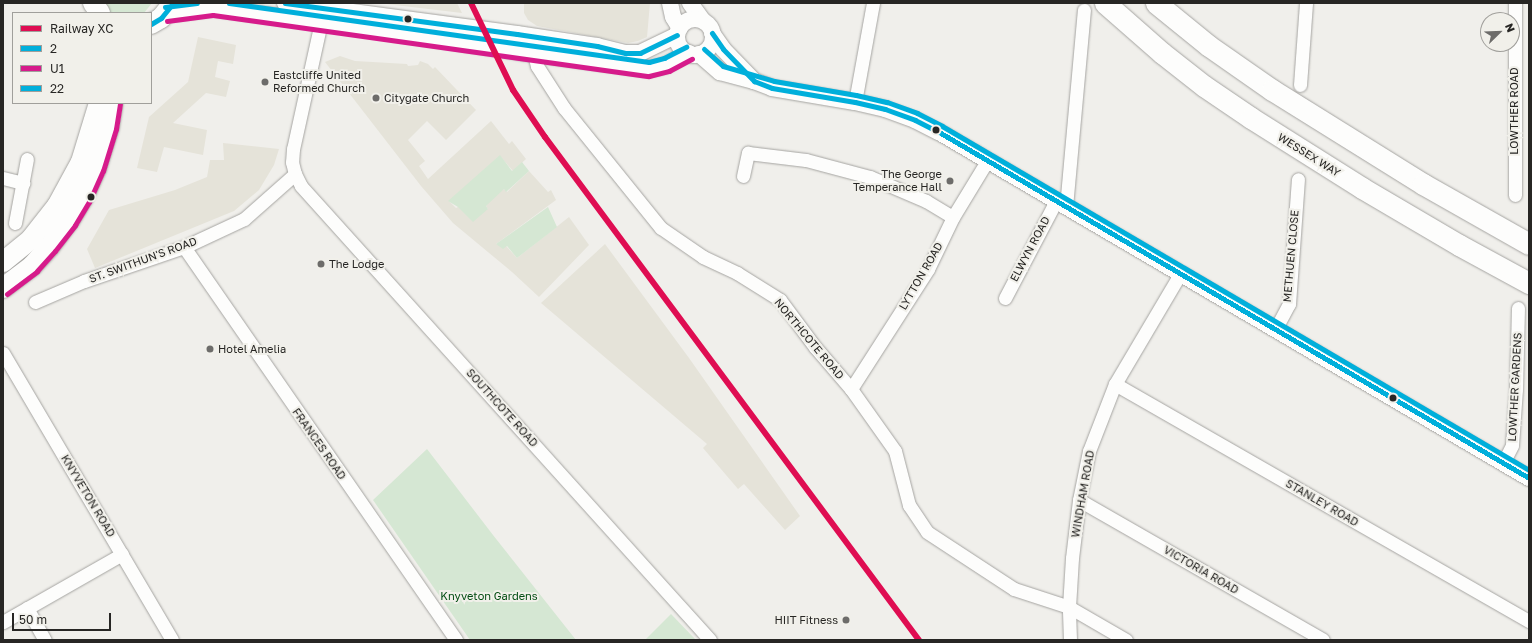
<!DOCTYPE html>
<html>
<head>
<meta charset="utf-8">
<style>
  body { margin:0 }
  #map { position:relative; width:1532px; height:643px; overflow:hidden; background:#f0efeb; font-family:"Golos Text",sans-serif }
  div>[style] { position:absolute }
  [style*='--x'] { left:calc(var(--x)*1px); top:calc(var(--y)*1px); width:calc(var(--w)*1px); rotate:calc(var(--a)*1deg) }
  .built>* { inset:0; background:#e5e3d9 }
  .green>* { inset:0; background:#d5e7d3 }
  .roads { filter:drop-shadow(0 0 1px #a5a4a1) drop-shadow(0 0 1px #a5a4a1) }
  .minor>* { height:13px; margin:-6.5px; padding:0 6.5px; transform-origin:6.5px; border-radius:6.5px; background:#fdfdfc }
  .tertiary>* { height:16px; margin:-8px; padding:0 8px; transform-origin:8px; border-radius:8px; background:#fdfdfc }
  .tertiary>.ring { margin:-8px; padding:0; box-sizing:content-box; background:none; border:16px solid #fdfdfc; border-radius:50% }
  .primary>* { height:20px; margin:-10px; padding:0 10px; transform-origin:10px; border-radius:10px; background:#fdfdfc }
  .trunk>* { height:21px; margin:-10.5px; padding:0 10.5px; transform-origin:10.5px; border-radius:10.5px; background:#fdfdfc }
  .bus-1>* { height:5px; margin:-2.5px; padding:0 2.5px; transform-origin:2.5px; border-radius:2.5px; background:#00afdb }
  .bus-2>* { height:5px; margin:-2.5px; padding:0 2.5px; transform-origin:2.5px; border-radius:2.5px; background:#d61b8b }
  .bus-3>* { height:5px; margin:-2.5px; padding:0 2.5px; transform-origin:2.5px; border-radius:2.5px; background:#00afdb }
  .rail-1>* { height:6px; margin:-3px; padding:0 3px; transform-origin:3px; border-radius:3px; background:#df0d52 }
  .dots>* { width:11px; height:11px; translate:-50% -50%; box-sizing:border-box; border:2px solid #f1f0ea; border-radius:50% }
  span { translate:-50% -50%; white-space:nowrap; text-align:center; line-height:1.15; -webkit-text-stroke:4px #f1f0ea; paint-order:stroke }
  .poi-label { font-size:11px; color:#272624 }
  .left { translate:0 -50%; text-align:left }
  .right { translate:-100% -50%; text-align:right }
  .street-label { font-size:11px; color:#272624 }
  .park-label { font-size:11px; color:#034d13 }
  .frame { position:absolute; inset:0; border:4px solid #272624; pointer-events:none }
  .legend { position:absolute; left:12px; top:12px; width:140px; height:92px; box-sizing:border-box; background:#f1f0ea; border:1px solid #a09f9b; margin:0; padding:5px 7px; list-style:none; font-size:12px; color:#272624 }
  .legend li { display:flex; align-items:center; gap:8px; height:20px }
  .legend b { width:20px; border:1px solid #a09f9b }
  .north { position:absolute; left:1480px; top:12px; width:40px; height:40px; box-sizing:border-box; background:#f1f0ea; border:1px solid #a09f9b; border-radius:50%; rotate:67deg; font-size:11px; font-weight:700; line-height:16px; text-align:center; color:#272624 }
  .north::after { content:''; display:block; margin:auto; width:14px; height:18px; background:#6d6c6a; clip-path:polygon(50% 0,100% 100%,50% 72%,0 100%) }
  .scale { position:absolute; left:12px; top:613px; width:99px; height:18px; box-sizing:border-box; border:2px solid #272624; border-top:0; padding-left:5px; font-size:12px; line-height:14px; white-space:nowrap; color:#272624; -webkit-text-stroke:3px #f1f0ea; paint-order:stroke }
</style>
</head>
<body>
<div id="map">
  <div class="built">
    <i style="clip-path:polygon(378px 3px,457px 3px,462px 13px)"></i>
    <i style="clip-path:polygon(524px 3px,650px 3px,647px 37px,638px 41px,628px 43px,537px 26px,528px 20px,524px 13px)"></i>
    <i style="clip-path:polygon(198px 37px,236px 45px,233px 64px,218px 61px,215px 77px,230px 81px,226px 97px,206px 93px,173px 123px,207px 130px,203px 155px,164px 147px,157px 172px,137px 168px,149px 117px,188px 82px)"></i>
    <i style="clip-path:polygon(340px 56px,355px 61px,407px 64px,408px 66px,418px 65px,420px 61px,428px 64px,433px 69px,435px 67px,476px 110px,446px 140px,427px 121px,408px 140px,425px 161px,419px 166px,428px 179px,491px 121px,509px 144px,512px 141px,526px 159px,513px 171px,500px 156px,449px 201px,456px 208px,458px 207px,488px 209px,486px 206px,491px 198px,504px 189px,507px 192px,529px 171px,548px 192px,551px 190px,556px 200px,496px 244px,506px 246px,517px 258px,569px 217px,589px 245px,539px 297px,512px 272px,453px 223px,421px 186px,325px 62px)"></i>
    <i style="clip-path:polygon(223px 143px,279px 149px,274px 165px,259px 190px,234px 211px,95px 268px,87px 249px,109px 210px,175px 190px,207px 177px,210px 160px,224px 160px)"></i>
    <i style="clip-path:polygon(605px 244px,689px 358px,800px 516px,785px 530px,744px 484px,738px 489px,703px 448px,707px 444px,541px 303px)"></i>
  </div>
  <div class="green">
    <i style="clip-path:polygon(96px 3px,152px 3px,144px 13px,105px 13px)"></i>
    <i style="clip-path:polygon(500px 155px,512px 171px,522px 162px,529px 171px,506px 192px,504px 189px,486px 206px,488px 209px,473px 222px,458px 207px,448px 201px)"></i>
    <i style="clip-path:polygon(548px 207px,557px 227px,517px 258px,507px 246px,503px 249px,496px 244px)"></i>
    <i style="clip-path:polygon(427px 449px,493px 535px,576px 640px,470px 640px,373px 500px)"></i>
    <i style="clip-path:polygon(671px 614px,696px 640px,645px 640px)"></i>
  </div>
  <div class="roads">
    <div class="minor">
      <i style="--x:1515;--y:3;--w:192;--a:90"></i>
      <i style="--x:321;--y:22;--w:130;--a:102.4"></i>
      <i style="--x:293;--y:149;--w:13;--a:94"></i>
      <i style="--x:292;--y:162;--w:12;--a:76"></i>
      <i style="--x:295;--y:174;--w:13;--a:63"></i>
      <i style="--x:301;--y:186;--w:611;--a:47.98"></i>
      <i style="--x:534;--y:54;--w:12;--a:76"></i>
      <i style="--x:537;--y:66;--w:50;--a:57.3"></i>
      <i style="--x:564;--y:108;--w:154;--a:51.1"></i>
      <i style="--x:661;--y:228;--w:51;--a:34.6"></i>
      <i style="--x:703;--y:257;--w:38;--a:25"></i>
      <i style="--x:737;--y:273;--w:51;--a:32.1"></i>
      <i style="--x:780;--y:300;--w:59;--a:53.3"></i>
      <i style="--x:815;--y:347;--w:55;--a:49.4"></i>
      <i style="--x:851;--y:389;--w:76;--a:54.6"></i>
      <i style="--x:895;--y:451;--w:56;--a:75.5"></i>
      <i style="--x:909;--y:505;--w:32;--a:56"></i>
      <i style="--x:927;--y:532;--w:104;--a:33.2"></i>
      <i style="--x:1014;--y:589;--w:58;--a:18.1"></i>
      <i style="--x:1069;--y:607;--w:66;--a:30.1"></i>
      <i style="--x:1300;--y:85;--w:82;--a:-85.8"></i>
      <i style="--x:855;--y:102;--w:101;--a:-79.7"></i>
      <i style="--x:743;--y:176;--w:24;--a:-78"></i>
      <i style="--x:748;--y:153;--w:58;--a:6.9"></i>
      <i style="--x:806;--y:160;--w:66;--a:14.9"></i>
      <i style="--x:870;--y:177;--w:61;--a:23.2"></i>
      <i style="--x:926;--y:201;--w:31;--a:31"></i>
      <i style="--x:3;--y:178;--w:21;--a:14"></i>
      <i style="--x:1066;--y:207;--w:198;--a:-84.8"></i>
      <i style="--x:15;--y:223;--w:65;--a:-79.4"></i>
      <i style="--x:184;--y:247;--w:478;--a:55.3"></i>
      <i style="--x:1005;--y:298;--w:110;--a:-62.3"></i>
      <i style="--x:35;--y:302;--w:53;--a:-23.2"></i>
      <i style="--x:84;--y:281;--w:106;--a:-18.8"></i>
      <i style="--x:184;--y:247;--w:66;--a:-25"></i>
      <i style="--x:244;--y:219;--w:68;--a:-41.4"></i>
      <i style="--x:1275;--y:330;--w:30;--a:-62"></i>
      <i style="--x:1289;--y:304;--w:125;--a:-85.9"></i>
      <i style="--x:3;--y:353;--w:333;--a:59.5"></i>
      <i style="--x:1115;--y:384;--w:477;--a:29.8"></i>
      <i style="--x:851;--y:389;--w:143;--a:-57.3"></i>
      <i style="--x:928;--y:269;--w:58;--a:-64.3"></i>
      <i style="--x:953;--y:217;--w:66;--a:-58.7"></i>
      <i style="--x:1503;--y:463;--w:20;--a:-63"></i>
      <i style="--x:1512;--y:445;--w:56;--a:-85.9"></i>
      <i style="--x:1516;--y:389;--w:81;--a:-88.6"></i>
      <i style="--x:1079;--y:500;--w:281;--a:29.8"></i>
      <i style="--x:27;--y:608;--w:37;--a:61"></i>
      <i style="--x:3;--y:622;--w:137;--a:-29.7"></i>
      <i style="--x:1070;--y:640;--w:33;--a:-92"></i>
      <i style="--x:1069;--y:607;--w:49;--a:-86.5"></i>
      <i style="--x:1072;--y:558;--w:58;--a:-83.1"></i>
      <i style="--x:1079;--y:500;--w:50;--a:-78.5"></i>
      <i style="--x:1089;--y:451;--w:72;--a:-68.8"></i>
      <i style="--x:1115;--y:384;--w:128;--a:-59.4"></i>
    </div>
    <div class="tertiary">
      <i style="--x:285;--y:3;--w:234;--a:7.6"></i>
      <i style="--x:517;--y:34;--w:81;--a:8.5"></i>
      <i style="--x:597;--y:46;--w:30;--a:14"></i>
      <i style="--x:626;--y:53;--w:14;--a:0"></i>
      <i style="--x:640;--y:53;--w:41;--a:-25.9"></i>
      <i style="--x:670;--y:3;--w:14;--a:78"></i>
      <i style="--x:673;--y:17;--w:13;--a:58"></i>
      <i style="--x:690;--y:3;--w:22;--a:54"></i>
      <i style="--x:166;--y:14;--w:47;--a:-7.3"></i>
      <i style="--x:213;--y:8;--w:168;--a:7.5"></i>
      <i style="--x:380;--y:30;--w:142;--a:8.9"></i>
      <i style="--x:520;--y:52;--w:130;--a:7.5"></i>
      <i style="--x:649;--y:69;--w:17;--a:-13"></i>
      <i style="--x:666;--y:65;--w:26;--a:-28"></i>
      <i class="ring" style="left:677px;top:19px;width:20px;height:20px"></i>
      <i style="--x:712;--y:33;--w:19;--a:55"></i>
      <i style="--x:723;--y:49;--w:45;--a:45.9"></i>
      <i style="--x:699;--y:54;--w:28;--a:41"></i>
      <i style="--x:720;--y:72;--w:35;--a:15"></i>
      <i style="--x:754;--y:81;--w:19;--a:21"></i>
      <i style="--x:772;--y:88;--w:84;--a:9.6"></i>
      <i style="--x:855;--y:102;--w:31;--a:13"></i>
      <i style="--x:885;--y:109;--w:32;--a:20"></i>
      <i style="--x:915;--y:120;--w:27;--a:27"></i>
      <i style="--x:939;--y:132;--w:684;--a:30.39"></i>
    </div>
    <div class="primary">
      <i style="--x:93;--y:3;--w:12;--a:55"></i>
      <i style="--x:151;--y:24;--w:12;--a:-31"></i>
      <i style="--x:161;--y:18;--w:19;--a:-51"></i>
      <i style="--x:3;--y:262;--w:36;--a:-39"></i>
      <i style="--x:31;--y:239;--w:42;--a:-51.8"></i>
      <i style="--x:57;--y:206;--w:50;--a:-61.4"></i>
      <i style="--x:81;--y:162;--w:62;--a:-73"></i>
      <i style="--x:3;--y:288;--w:36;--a:-37"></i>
      <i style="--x:32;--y:266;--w:27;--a:-48"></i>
      <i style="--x:50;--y:246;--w:31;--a:-53"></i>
      <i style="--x:69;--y:221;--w:27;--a:-59"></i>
      <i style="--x:83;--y:198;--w:32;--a:-66"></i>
      <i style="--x:96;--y:169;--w:44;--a:-72.8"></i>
      <i style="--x:109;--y:127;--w:24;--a:-81"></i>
    </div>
    <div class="trunk">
      <i style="--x:1105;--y:3;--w:76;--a:41.3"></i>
      <i style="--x:1162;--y:53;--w:53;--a:38.2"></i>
      <i style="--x:1204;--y:86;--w:57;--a:34.2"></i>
      <i style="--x:1251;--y:118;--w:131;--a:32.2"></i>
      <i style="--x:1362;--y:188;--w:113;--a:30.4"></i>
      <i style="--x:1459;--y:245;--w:80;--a:28.5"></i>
      <i style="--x:1156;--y:3;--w:68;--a:39.1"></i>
      <i style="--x:1209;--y:46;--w:77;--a:34.9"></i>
      <i style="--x:1272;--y:90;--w:178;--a:31.9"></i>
      <i style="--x:1423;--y:184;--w:122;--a:29.5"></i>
    </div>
  </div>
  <div class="bus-1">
    <i style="--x:285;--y:3;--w:234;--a:7.6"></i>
    <i style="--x:517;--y:34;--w:81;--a:8.5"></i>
    <i style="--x:597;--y:46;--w:30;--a:14"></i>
    <i style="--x:626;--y:53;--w:14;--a:0"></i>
    <i style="--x:640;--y:53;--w:41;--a:-25.9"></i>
    <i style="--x:151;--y:24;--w:12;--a:-31"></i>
    <i style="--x:161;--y:18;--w:19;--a:-51"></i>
    <i style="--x:712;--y:33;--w:19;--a:55"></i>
    <i style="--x:723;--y:49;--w:45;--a:45.9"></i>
    <i style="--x:754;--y:81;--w:19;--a:21"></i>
    <i style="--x:772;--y:88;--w:84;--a:9.6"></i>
    <i style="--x:855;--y:102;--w:31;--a:13"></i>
    <i style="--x:885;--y:109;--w:32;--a:20"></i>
    <i style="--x:915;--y:120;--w:27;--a:27"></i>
    <i style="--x:939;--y:132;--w:684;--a:30.39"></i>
  </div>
  <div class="bus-2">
    <i style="--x:167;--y:21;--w:46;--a:-7.4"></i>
    <i style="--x:213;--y:15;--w:440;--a:8"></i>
    <i style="--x:649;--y:76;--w:21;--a:-14"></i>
    <i style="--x:669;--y:71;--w:26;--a:-28"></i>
    <i style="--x:7;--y:294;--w:38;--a:-37"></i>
    <i style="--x:37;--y:271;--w:27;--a:-48"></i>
    <i style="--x:55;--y:251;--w:33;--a:-52"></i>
    <i style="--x:75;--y:225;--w:27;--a:-59"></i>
    <i style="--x:89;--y:202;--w:34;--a:-66"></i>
    <i style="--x:103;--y:171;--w:44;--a:-72.8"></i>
    <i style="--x:116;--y:129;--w:25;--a:-81"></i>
  </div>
  <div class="bus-3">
    <i style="--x:229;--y:3;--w:424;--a:8"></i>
    <i style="--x:649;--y:62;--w:16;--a:-15"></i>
    <i style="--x:664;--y:58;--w:25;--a:-27"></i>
    <i style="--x:165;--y:7;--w:32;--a:-7"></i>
    <i style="--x:704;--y:49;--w:25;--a:42"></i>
    <i style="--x:723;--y:66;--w:53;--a:16.4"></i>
    <i style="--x:774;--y:81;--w:83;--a:9.7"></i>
    <i style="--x:856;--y:95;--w:32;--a:13"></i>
    <i style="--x:887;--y:102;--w:32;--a:20"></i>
    <i style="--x:917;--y:113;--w:28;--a:27"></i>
    <i style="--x:942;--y:126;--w:680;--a:30.37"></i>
  </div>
  <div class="rail-1">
    <i style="--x:471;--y:3;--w:97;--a:64.2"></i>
    <i style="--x:513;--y:90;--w:57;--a:55.8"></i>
    <i style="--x:545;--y:137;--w:627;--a:53.37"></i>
  </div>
  <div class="dots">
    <i style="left:408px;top:19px;background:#272624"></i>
    <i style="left:265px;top:82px;background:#6d6c6a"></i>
    <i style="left:376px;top:98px;background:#6d6c6a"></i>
    <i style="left:936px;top:130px;background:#272624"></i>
    <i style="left:950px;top:181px;background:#6d6c6a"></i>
    <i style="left:91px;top:197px;background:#272624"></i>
    <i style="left:321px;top:264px;background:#6d6c6a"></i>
    <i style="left:210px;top:349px;background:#6d6c6a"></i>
    <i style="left:1393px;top:398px;background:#272624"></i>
    <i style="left:846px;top:620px;background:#6d6c6a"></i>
  </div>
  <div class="poi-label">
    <span class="left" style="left:273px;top:82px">Eastcliffe United<br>Reformed Church</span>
    <span class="left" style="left:384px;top:98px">Citygate Church</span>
    <span class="right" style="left:942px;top:181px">The George<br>Temperance Hall</span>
    <span class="left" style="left:329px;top:264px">The Lodge</span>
    <span class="left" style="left:218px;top:349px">Hotel Amelia</span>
    <span class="right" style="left:838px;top:620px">HIIT Fitness</span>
  </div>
  <div class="street-label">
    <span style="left:1514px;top:111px;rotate:-90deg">LOWTHER ROAD</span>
    <span style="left:1309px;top:155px;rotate:32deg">WESSEX WAY</span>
    <span style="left:1030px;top:249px;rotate:-62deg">ELWYN ROAD</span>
    <span style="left:1291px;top:256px;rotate:-85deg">METHUEN CLOSE</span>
    <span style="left:143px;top:260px;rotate:-20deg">ST. SWITHUN'S ROAD</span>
    <span style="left:921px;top:276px;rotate:-60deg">LYTTON ROAD</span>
    <span style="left:809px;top:339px;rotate:50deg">NORTHCOTE ROAD</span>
    <span style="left:1515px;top:387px;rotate:-87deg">LOWTHER GARDENS</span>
    <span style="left:502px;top:408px;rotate:48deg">SOUTHCOTE ROAD</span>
    <span style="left:319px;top:444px;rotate:55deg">FRANCES ROAD</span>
    <span style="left:1083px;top:494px;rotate:-80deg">WINDHAM ROAD</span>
    <span style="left:88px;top:496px;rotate:59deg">KNYVETON ROAD</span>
    <span style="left:1322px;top:503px;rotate:30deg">STANLEY ROAD</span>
    <span style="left:1201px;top:570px;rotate:30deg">VICTORIA ROAD</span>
  </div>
  <div class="park-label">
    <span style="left:489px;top:596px">Knyveton Gardens</span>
  </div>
  <div class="frame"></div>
  <ul class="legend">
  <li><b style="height:5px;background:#df0d52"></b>Railway XC</li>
  <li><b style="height:5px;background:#00afdb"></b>2</li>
  <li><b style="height:5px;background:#d61b8b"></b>U1</li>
  <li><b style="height:5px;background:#00afdb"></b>22</li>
  </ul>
  <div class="north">N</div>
  <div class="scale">50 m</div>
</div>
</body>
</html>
